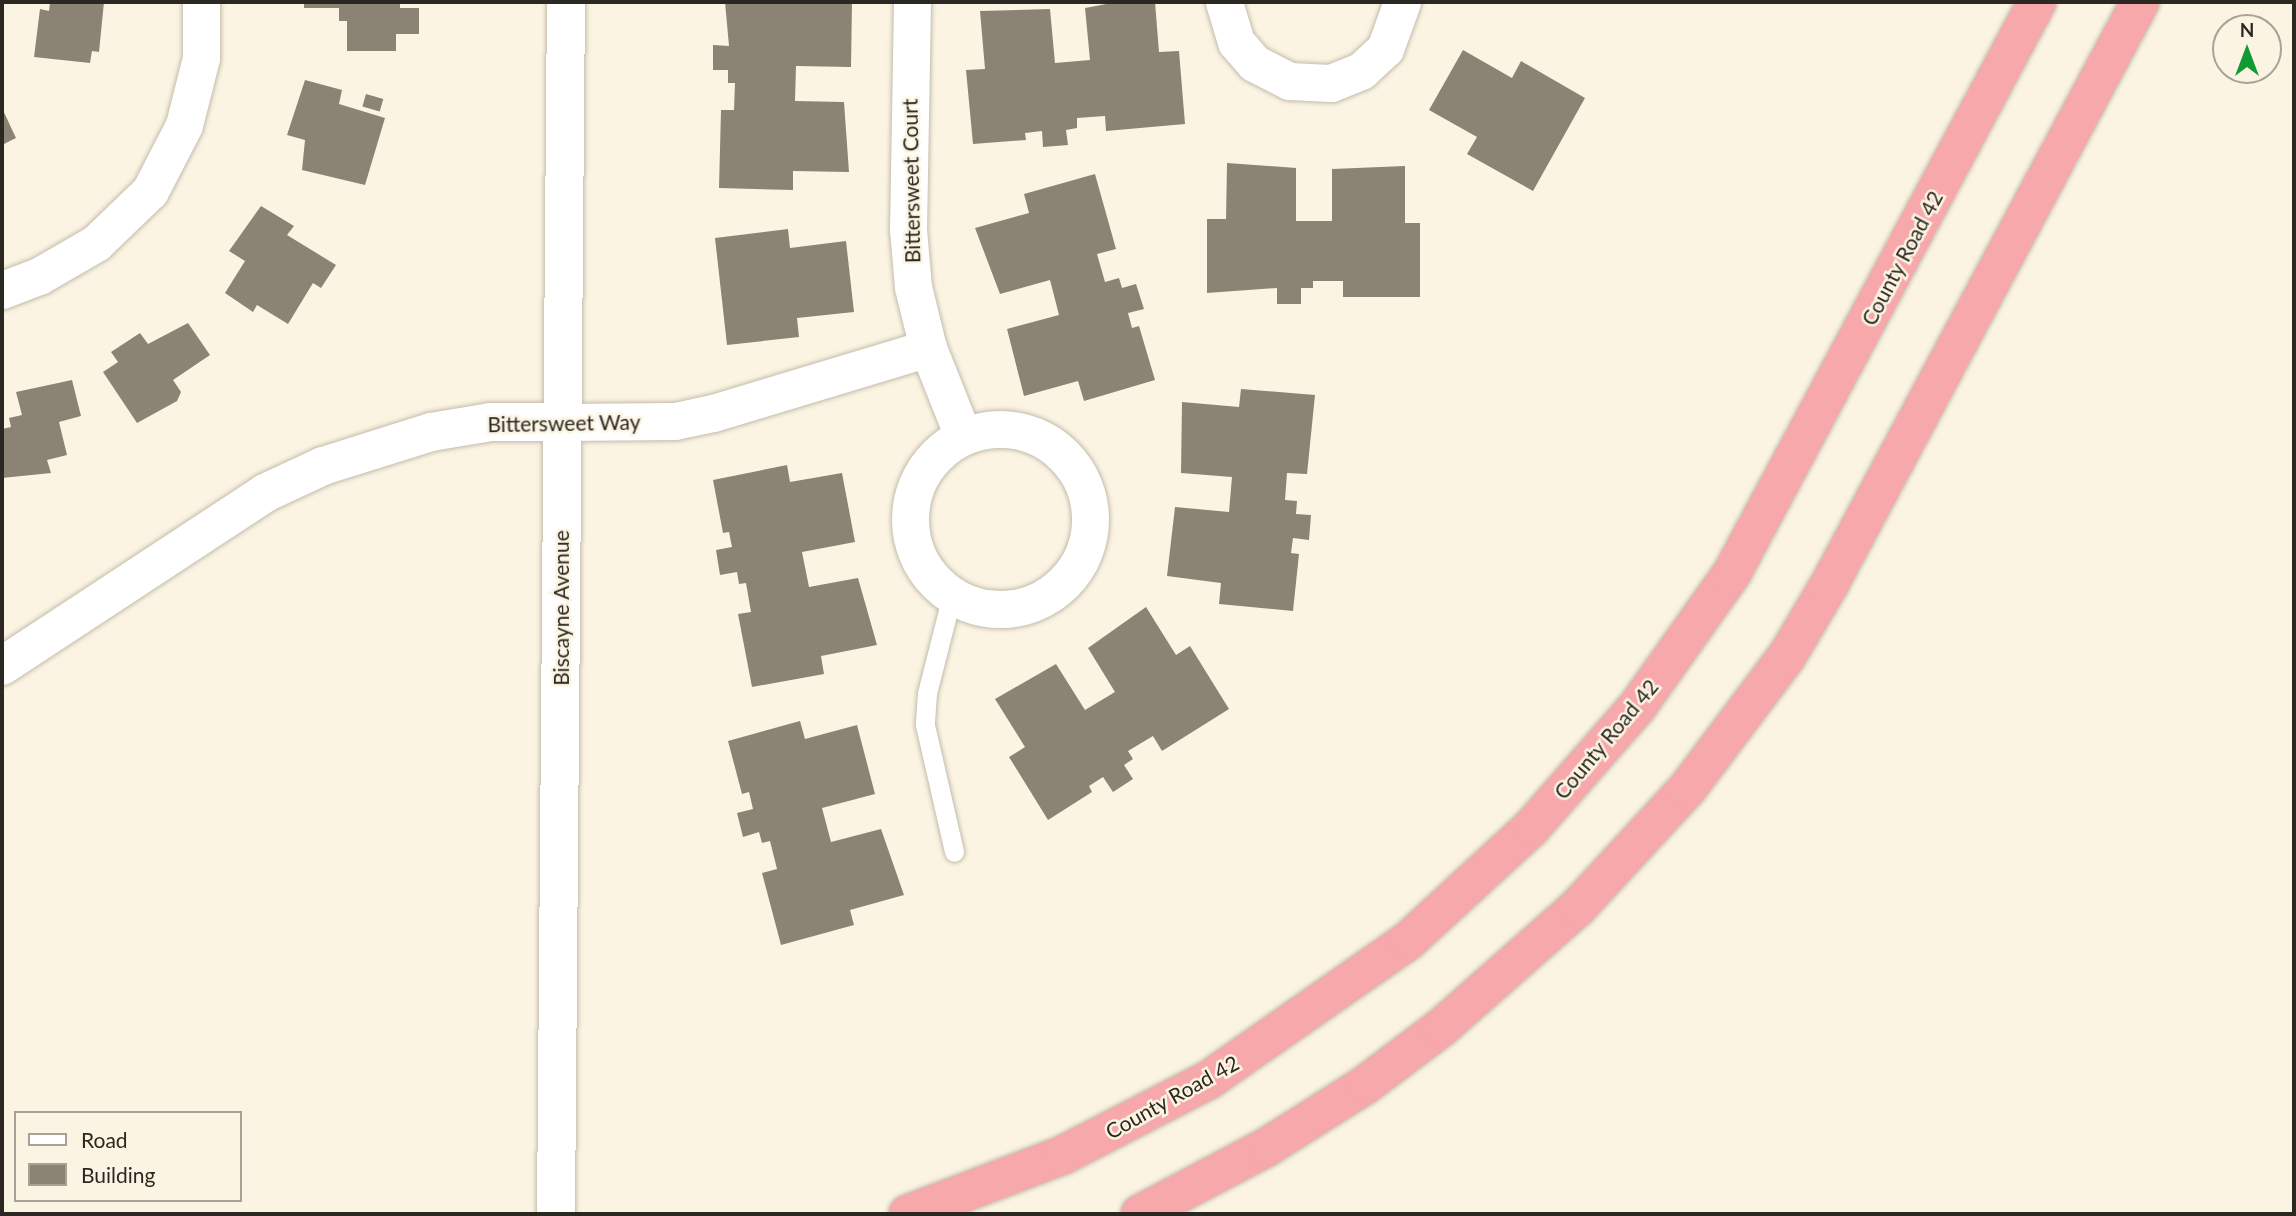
<!DOCTYPE html>
<html>
<head>
<meta charset="utf-8">
<style>
  body { margin:0 }
  #map { position:relative; width:2296px; height:1216px; overflow:hidden; background:#fcf4e3; font-family:Lato,sans-serif }
  div>[style] { position:absolute }
  [style*='--x'] { left:calc(var(--x)*1px); top:calc(var(--y)*1px); width:calc(var(--w)*1px); rotate:calc(var(--a)*1deg) }
  .building>* { inset:0; background:#8b8374; transform-origin:0 0 }
  .roads { filter:drop-shadow(0 0 2px #c3bcab) drop-shadow(0 0 2px #c3bcab) }
  .service>* { height:19px; margin:-9.5px; padding:0 9.5px; transform-origin:9.5px; border-radius:9.5px; background:#fff }
  .minor>* { height:37px; margin:-18.5px; padding:0 18.5px; transform-origin:18.5px; border-radius:18.5px; background:#fff }
  .minor>.ring { margin:-18.5px; padding:0; box-sizing:content-box; background:none; border:37px solid #fff; border-radius:50% }
  .tertiary>* { height:38px; margin:-19px; padding:0 19px; transform-origin:19px; border-radius:19px; background:#fff }
  .trunk>* { height:38px; margin:-19px; padding:0 19px; transform-origin:19px; border-radius:19px; background:#f7a8aa }
  span { translate:-50% -50%; white-space:nowrap; text-align:center; line-height:1.15; -webkit-text-stroke:5px #fcf4e3; paint-order:stroke }
  .street-label { font-size:21px; color:#2b2822 }
  .frame { position:absolute; inset:0; border:4px solid #2b2822; pointer-events:none }
  .legend { position:absolute; left:14px; top:1111px; width:228px; height:91px; box-sizing:border-box; background:#fcf4e3; border:2px solid #a8a296; margin:0; padding:9px 12px; list-style:none; font-size:21px; color:#2b2822 }
  .legend li { display:flex; align-items:center; gap:14px; height:35px }
  .legend b { width:35px; border:2px solid #a8a296 }
  .north { position:absolute; left:2212px; top:14px; width:70px; height:70px; box-sizing:border-box; background:#fcf4e3; border:2px solid #a8a296; border-radius:50%; rotate:0deg; font-size:19px; font-weight:700; line-height:28px; text-align:center; color:#2b2822 }
  .north::after { content:''; display:block; margin:auto; width:24px; height:32px; background:#109a31; clip-path:polygon(50% 0,100% 100%,50% 72%,0 100%) }
</style>
</head>
<body>
<div id="map">
  <div class="building">
    <i style="clip-path:polygon(50px 2px,104px 2px,99px 52px,92px 51px,90px 63px,34px 57px,40px 9px,49px 11px)"></i>
    <i style="clip-path:polygon(304px 2px,400px 2px,400px 8px,419px 8px,419px 34px,396px 34px,396px 51px,347px 51px,347px 21px,339px 21px,339px 8px,304px 8px)"></i>
    <i style="clip-path:polygon(725px 2px,852px 2px,851px 67px,796px 66px,795px 101px,844px 102px,849px 172px,793px 171px,793px 190px,719px 188px,721px 110px,734px 110px,735px 83px,728px 83px,728px 70px,713px 70px,713px 45px,729px 46px)"></i>
    <i style="clip-path:polygon(1117px 2px,1155px 2px,1159px 52px,1179px 51px,1185px 124px,1106px 131px,1105px 116px,1077px 118px,1077px 128px,1066px 130px,1068px 145px,1043px 147px,1042px 131px,1025px 133px,1026px 140px,973px 144px,966px 70px,985px 69px,980px 11px,1050px 9px,1055px 63px,1090px 60px,1085px 8px)"></i>
    <i style="clip-path:polygon(1463px 50px,1512px 78px,1521px 61px,1585px 98px,1533px 191px,1467px 154px,1477px 137px,1429px 110px)"></i>
    <i style="clip-path:polygon(305px 80px,342px 90px,339px 104px,385px 118px,365px 185px,302px 170px,305px 140px,287px 135px)"></i>
    <i style="left:366px;top:94px;width:18px;height:13px;rotate:16deg"></i>
    <i style="clip-path:polygon(2px 108px,16px 138px,2px 145px)"></i>
    <i style="clip-path:polygon(1227px 163px,1296px 168px,1296px 221px,1332px 221px,1332px 169px,1405px 166px,1405px 223px,1420px 223px,1420px 297px,1343px 297px,1343px 281px,1313px 281px,1313px 288px,1301px 288px,1301px 304px,1277px 304px,1277px 288px,1207px 293px,1207px 219px,1226px 219px)"></i>
    <i style="clip-path:polygon(1095px 174px,1116px 249px,1097px 254px,1105px 282px,1119px 278px,1122px 288px,1136px 284px,1144px 309px,1128px 313px,1132px 328px,1139px 326px,1155px 380px,1084px 401px,1078px 381px,1024px 396px,1007px 329px,1059px 315px,1050px 280px,1000px 294px,975px 228px,1029px 213px,1024px 194px)"></i>
    <i style="clip-path:polygon(261px 206px,294px 226px,287px 235px,336px 265px,321px 288px,313px 283px,288px 324px,257px 305px,253px 312px,225px 293px,245px 261px,229px 251px)"></i>
    <i style="clip-path:polygon(788px 229px,790px 248px,846px 241px,854px 312px,797px 318px,799px 337px,727px 345px,715px 238px)"></i>
    <i style="clip-path:polygon(188px 323px,210px 355px,173px 380px,181px 392px,177px 401px,137px 423px,103px 372px,118px 362px,111px 352px,140px 333px,148px 344px)"></i>
    <i style="clip-path:polygon(72px 380px,81px 416px,59px 422px,67px 455px,47px 460px,51px 473px,2px 478px,2px 429px,11px 427px,9px 418px,22px 415px,16px 392px)"></i>
    <i style="clip-path:polygon(1241px 389px,1315px 395px,1307px 474px,1287px 473px,1285px 500px,1297px 501px,1296px 514px,1311px 515px,1309px 540px,1293px 538px,1291px 553px,1299px 554px,1293px 611px,1219px 604px,1221px 583px,1167px 576px,1175px 507px,1229px 512px,1232px 477px,1181px 473px,1182px 402px,1239px 407px)"></i>
    <i style="clip-path:polygon(787px 465px,790px 482px,842px 473px,855px 542px,802px 552px,809px 587px,858px 578px,877px 645px,821px 656px,824px 674px,752px 687px,738px 614px,751px 612px,746px 583px,739px 584px,737px 572px,720px 575px,716px 550px,732px 547px,729px 532px,723px 533px,713px 480px)"></i>
    <i style="clip-path:polygon(1146px 607px,1176px 655px,1190px 646px,1229px 709px,1162px 751px,1153px 736px,1128px 751px,1133px 759px,1124px 765px,1133px 779px,1113px 792px,1103px 777px,1089px 786px,1092px 792px,1048px 820px,1009px 757px,1025px 747px,995px 699px,1056px 664px,1085px 710px,1115px 692px,1088px 648px)"></i>
    <i style="clip-path:polygon(800px 721px,805px 739px,857px 725px,875px 794px,822px 808px,831px 842px,881px 829px,904px 895px,850px 910px,854px 925px,781px 945px,762px 873px,777px 869px,770px 841px,762px 843px,759px 832px,743px 837px,737px 813px,753px 809px,749px 792px,742px 794px,728px 741px)"></i>
  </div>
  <div class="roads">
    <div class="service">
      <i style="--x:952;--y:595;--w:101;--a:104.3"></i>
      <i style="--x:927;--y:693;--w:32;--a:94"></i>
      <i style="--x:925;--y:725;--w:130;--a:77.1"></i>
    </div>
    <div class="minor">
      <i style="--x:912;--y:2;--w:227;--a:91"></i>
      <i style="--x:908;--y:229;--w:58;--a:85.1"></i>
      <i style="--x:913;--y:287;--w:63;--a:76.2"></i>
      <i style="--x:928;--y:348;--w:95;--a:68.3"></i>
      <i style="--x:1224;--y:2;--w:42;--a:73.3"></i>
      <i style="--x:1236;--y:42;--w:28;--a:49"></i>
      <i style="--x:1254;--y:63;--w:39;--a:27"></i>
      <i style="--x:1289;--y:81;--w:42;--a:2.7"></i>
      <i style="--x:1331;--y:83;--w:32;--a:-22"></i>
      <i style="--x:1361;--y:71;--w:33;--a:-43"></i>
      <i style="--x:1385;--y:49;--w:50;--a:-70.1"></i>
      <i style="--x:2;--y:290;--w:40;--a:-21"></i>
      <i style="--x:39;--y:276;--w:66;--a:-30.1"></i>
      <i style="--x:96;--y:243;--w:75;--a:-43.9"></i>
      <i style="--x:150;--y:191;--w:74;--a:-62.7"></i>
      <i style="--x:184;--y:125;--w:69;--a:-75.8"></i>
      <i style="--x:201;--y:58;--w:56;--a:-90"></i>
      <i style="--x:562;--y:422;--w:113;--a:-0.5"></i>
      <i style="--x:675;--y:421;--w:39;--a:-12"></i>
      <i style="--x:713;--y:413;--w:225;--a:-16.8"></i>
      <i class="ring" style="left:910px;top:429px;width:143px;height:143px"></i>
    </div>
    <div class="tertiary">
      <i style="--x:2;--y:666;--w:315;--a:-33.3"></i>
      <i style="--x:265;--y:493;--w:64;--a:-25"></i>
      <i style="--x:323;--y:466;--w:113;--a:-17.5"></i>
      <i style="--x:431;--y:432;--w:61;--a:-9.5"></i>
      <i style="--x:491;--y:422;--w:71;--a:0"></i>
      <i style="--x:556;--y:1214;--w:1212;--a:-89.53"></i>
    </div>
    <div class="trunk">
      <i style="--x:908;--y:1214;--w:166;--a:-20.8"></i>
      <i style="--x:1063;--y:1155;--w:165;--a:-27.3"></i>
      <i style="--x:1210;--y:1079;--w:241;--a:-34.9"></i>
      <i style="--x:1408;--y:941;--w:167;--a:-42.6"></i>
      <i style="--x:1531;--y:828;--w:161;--a:-48.8"></i>
      <i style="--x:1637;--y:707;--w:164;--a:-54.7"></i>
      <i style="--x:1732;--y:573;--w:647;--a:-61.89"></i>
      <i style="--x:1140;--y:1214;--w:144;--a:-27.8"></i>
      <i style="--x:1267;--y:1147;--w:116;--a:-32.3"></i>
      <i style="--x:1365;--y:1085;--w:96;--a:-37"></i>
      <i style="--x:1442;--y:1027;--w:181;--a:-41.4"></i>
      <i style="--x:1578;--y:907;--w:161;--a:-47.3"></i>
      <i style="--x:1687;--y:789;--w:166;--a:-53.1"></i>
      <i style="--x:1787;--y:656;--w:82;--a:-59.4"></i>
      <i style="--x:1829;--y:585;--w:661;--a:-61.92"></i>
    </div>
  </div>
  <div class="street-label">
    <span style="left:911px;top:181px;rotate:-91deg">Bittersweet Court</span>
    <span style="left:1902px;top:258px;rotate:-62deg">County Road 42</span>
    <span style="left:564px;top:423px;rotate:-1deg">Bittersweet Way</span>
    <span style="left:561px;top:608px;rotate:-90deg">Biscayne Avenue</span>
    <span style="left:1606px;top:739px;rotate:-50deg">County Road 42</span>
    <span style="left:1172px;top:1097px;rotate:-29deg">County Road 42</span>
  </div>
  <div class="frame"></div>
  <ul class="legend">
  <li><b style="height:9px;background:#fff"></b>Road</li>
  <li><b style="height:19px;background:#8b8374"></b>Building</li>
  </ul>
  <div class="north">N</div>
</div>
</body>
</html>
